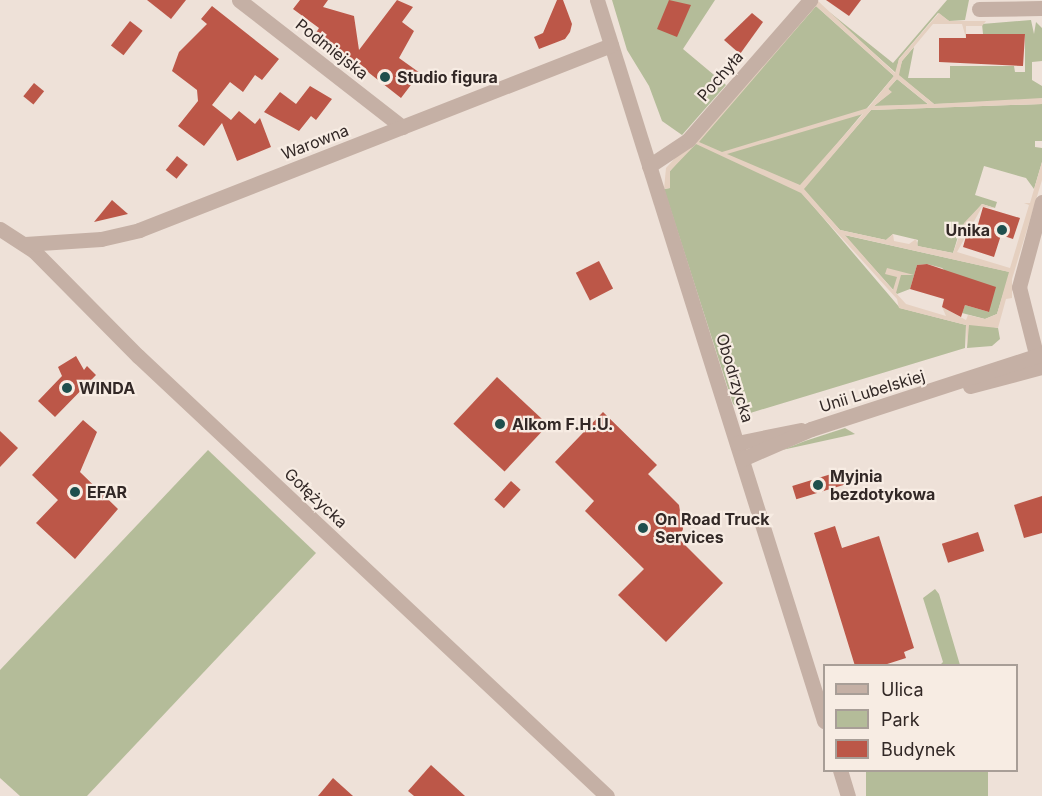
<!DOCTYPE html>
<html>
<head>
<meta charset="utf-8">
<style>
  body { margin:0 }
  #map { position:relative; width:1042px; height:796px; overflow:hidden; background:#eee1d8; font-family:Inter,sans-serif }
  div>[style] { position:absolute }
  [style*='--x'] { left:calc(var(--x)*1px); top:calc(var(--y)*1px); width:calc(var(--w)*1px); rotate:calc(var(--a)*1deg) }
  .green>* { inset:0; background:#b4bc99; transform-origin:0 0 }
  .plaza>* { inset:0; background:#e5d0c0 }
  .building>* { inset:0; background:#bc5748; transform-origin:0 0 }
  .minor>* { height:15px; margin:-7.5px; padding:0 7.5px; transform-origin:7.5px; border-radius:7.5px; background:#c5b0a5 }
  .dots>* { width:16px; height:16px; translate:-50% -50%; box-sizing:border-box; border:3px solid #f7ece3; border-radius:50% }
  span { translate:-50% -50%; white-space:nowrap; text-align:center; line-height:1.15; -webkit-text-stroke:4.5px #f7ece3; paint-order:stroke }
  .street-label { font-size:16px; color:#322826 }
  .poi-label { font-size:16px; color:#322826; font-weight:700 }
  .left { translate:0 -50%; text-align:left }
  .right { translate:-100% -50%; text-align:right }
  .legend { position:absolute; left:823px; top:664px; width:195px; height:108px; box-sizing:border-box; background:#f7ece3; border:2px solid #a89e97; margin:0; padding:8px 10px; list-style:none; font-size:18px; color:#322826 }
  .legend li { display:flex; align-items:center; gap:12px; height:30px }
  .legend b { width:30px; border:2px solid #a89e97 }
</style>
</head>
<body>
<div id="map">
  <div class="green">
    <i style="clip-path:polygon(612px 0,715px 0,683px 49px,726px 85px,682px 135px,662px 121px,649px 86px,627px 50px)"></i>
    <i style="clip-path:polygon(947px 0,969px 0,965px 20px,949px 21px,938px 13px,899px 59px,896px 73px,818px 3px,893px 63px)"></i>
    <i style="clip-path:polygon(816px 6px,894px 76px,804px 183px,802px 193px,900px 308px,966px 325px,965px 348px,747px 414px,733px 404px,664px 189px,670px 188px,670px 171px)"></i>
    <i style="clip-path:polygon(1031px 20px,1034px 34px,1036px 22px,1042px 28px,1042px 61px,1032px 62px,1032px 80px,1042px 86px,1042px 98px,1036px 101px,934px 104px,898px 75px,902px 61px,914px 47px,908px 78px,950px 78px,950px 66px,1014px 66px,1015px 72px,1025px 72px,1025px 35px,983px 34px,982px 24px)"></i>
    <i style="clip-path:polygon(897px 79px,929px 105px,874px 106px,891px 92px,888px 89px)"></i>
    <i style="clip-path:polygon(1042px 104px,1042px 141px,1035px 141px,1035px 147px,1042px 148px,1042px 162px,1034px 189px,1026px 178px,984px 166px,975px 195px,997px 202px,995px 208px,982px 204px,960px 230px,953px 253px,917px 246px,918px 240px,893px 234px,886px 240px,840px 230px,803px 189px,871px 110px)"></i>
    <i style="clip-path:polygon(844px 235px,1010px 272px,997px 314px,985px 319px,962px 313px,965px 305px,989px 312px,942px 268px,927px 264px,917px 265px,910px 289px,897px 294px)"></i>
    <i style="clip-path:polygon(982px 324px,998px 328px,1000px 339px,992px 346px,967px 348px,968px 325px)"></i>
    <i style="clip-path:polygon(845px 428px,855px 434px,782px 450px,805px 441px)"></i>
    <i style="clip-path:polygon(208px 450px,316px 553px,87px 796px,20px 796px,0 778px,0 670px)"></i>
    <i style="clip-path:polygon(935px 589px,939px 594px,960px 665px,940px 665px,943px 662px,923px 598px)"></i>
    <i style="left:866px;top:771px;width:122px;height:26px"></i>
  </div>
  <div class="plaza">
    <i style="clip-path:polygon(evenodd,818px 1px,895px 73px,899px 59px,939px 13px,949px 21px,986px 21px,982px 26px,966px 26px,966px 38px,962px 24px,933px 24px,902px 61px,899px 75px,934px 104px,1042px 98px,1042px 104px,871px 110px,804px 189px,840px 230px,886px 240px,893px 234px,894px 241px,909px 244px,916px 239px,918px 246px,953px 253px,964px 223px,982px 204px,995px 208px,982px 207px,957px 252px,1010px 268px,1029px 205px,1024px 203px,1030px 203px,1042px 162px,1042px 180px,1012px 279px,1012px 298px,1006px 299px,998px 328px,969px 325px,967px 348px,966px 325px,899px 308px,897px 299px,801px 193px,696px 144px,670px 171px,670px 188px,664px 189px,666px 168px,818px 1px,816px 6px,894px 76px,868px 108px,722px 152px,699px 142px,816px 6px,818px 1px,897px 79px,928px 104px,874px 106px,892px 92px,888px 89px,897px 79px,818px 1px,863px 114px,800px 185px,727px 154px,863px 114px,818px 1px,845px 235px,1009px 272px,997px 314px,985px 319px,968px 315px,966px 320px,942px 307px,946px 316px,906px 304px,896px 293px,901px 275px,914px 275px,887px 268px,885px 274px,897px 277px,893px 290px,845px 235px)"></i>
  </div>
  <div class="building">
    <i style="clip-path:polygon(147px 0,186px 0,171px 19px)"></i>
    <i style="clip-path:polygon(300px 0,328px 0,323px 7px,354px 16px,359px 50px,397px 0,413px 7px,402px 22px,414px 31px,399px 58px,420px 73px,401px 98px,345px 54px,334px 52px,333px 43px,319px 45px,314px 36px,319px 28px,293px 9px)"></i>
    <i style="clip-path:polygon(557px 0,563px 0,572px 24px,570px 32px,565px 39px,539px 49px,534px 37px,543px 33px)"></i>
    <i style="clip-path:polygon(669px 0,691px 5px,677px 37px,657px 29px)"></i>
    <i style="clip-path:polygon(826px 0,861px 0,849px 16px)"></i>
    <i style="clip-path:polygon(212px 6px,279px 59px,262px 80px,255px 75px,243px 92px,230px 82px,212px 105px,231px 120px,239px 111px,255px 124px,260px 118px,271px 147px,237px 161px,222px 123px,204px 146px,178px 126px,198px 101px,197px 90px,172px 71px,179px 52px,207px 24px,201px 19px)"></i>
    <i style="clip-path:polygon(752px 13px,763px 22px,740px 54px,724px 40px)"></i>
    <i style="left:130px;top:21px;width:16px;height:31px;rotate:38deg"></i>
    <i style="clip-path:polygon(966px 34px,1025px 34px,1023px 66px,939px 62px,939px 38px,966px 38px)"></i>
    <i style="left:34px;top:83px;width:13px;height:17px;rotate:39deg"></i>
    <i style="clip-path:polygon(310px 86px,332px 99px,316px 120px,311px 116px,299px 131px,264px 112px,280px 92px,296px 104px)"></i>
    <i style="left:177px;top:156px;width:14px;height:18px;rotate:39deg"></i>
    <i style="clip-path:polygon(112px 200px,128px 214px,94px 222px)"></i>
    <i style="clip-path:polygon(983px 207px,1020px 218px,1013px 239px,1001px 235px,994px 257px,963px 247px,969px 226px,977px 228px)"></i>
    <i style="left:599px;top:261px;width:31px;height:26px;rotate:63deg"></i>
    <i style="clip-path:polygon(927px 264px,996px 287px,989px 312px,965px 305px,961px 317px,942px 307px,944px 299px,910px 289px,917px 265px)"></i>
    <i style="clip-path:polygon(76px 356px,84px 370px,87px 366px,96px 375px,55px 417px,38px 401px,62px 376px,58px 367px)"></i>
    <i style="left:497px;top:377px;width:70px;height:64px;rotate:43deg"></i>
    <i style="clip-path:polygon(603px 412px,657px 465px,648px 474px,679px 505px,683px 529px,679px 539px,723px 583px,666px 642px,618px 595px,644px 569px,585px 511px,594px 501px,555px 462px)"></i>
    <i style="clip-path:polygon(83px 420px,97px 432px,80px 472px,118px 509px,75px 559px,36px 523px,58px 500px,32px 475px)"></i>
    <i style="clip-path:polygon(0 431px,18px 448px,0 467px)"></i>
    <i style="left:841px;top:471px;width:14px;height:51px;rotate:73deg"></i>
    <i style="left:511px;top:481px;width:13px;height:25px;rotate:42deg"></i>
    <i style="clip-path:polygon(1042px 496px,1042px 533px,1024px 538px,1014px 505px)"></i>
    <i style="clip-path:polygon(835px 526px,842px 548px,879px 536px,914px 648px,904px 652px,906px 658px,881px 666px,855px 666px,814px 533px)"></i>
    <i style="left:978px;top:532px;width:20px;height:38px;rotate:72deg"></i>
    <i style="clip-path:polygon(431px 765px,465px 796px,414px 796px,408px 791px)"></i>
    <i style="clip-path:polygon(333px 778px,353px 796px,318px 796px)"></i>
  </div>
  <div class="minor">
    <i style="--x:239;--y:0;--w:207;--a:37.9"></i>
    <i style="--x:597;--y:0;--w:756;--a:72.52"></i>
    <i style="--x:979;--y:9;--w:63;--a:-0.9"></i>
    <i style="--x:649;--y:166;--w:47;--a:-33.7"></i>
    <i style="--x:688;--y:140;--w:186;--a:-48.9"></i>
    <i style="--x:0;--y:229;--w:40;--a:32.9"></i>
    <i style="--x:34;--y:251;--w:148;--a:45.3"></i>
    <i style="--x:138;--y:356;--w:643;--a:43.17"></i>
    <i style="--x:25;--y:244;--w:76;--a:-3.8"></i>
    <i style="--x:101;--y:239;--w:39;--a:-13"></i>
    <i style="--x:139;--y:230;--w:507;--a:-21.4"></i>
    <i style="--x:1038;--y:362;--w:77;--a:-104.2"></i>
    <i style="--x:1019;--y:287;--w:88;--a:-74.9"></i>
    <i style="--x:970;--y:386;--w:74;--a:-14.8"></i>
    <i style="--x:737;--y:443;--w:65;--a:-11.5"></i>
    <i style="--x:742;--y:459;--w:75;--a:-23.5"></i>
    <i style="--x:811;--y:429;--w:243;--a:-18"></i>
    <i style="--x:840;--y:770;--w:27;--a:73"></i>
  </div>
  <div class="dots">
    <i style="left:385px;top:77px;background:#1f4f4d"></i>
    <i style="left:1002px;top:230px;background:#1f4f4d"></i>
    <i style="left:67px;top:388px;background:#1f4f4d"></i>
    <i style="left:500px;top:424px;background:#1f4f4d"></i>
    <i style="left:818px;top:485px;background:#1f4f4d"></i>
    <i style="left:75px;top:492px;background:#1f4f4d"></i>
    <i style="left:643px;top:528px;background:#1f4f4d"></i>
  </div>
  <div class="street-label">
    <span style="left:332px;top:49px;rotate:38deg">Podmiejska</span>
    <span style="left:720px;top:76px;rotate:-49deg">Pochyła</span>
    <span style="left:315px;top:142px;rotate:-21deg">Warowna</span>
    <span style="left:735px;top:378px;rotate:73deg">Obodrzycka</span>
    <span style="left:872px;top:391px;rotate:-17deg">Unii Lubelskiej</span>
    <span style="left:316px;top:498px;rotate:43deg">Gołężycka</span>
  </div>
  <div class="poi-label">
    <span class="left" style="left:397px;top:77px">Studio figura</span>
    <span class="right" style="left:990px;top:230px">Unika</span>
    <span class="left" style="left:79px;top:388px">WINDA</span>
    <span class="left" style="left:512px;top:424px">Alkom F.H.U.</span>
    <span class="left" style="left:830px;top:485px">Myjnia<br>bezdotykowa</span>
    <span class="left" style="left:87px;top:492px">EFAR</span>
    <span class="left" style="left:655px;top:528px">On Road Truck<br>Services</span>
  </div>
  <ul class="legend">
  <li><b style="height:8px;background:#c5b0a5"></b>Ulica</li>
  <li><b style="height:16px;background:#b4bc99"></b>Park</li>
  <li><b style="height:16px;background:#bc5748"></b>Budynek</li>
  </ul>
</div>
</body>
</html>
